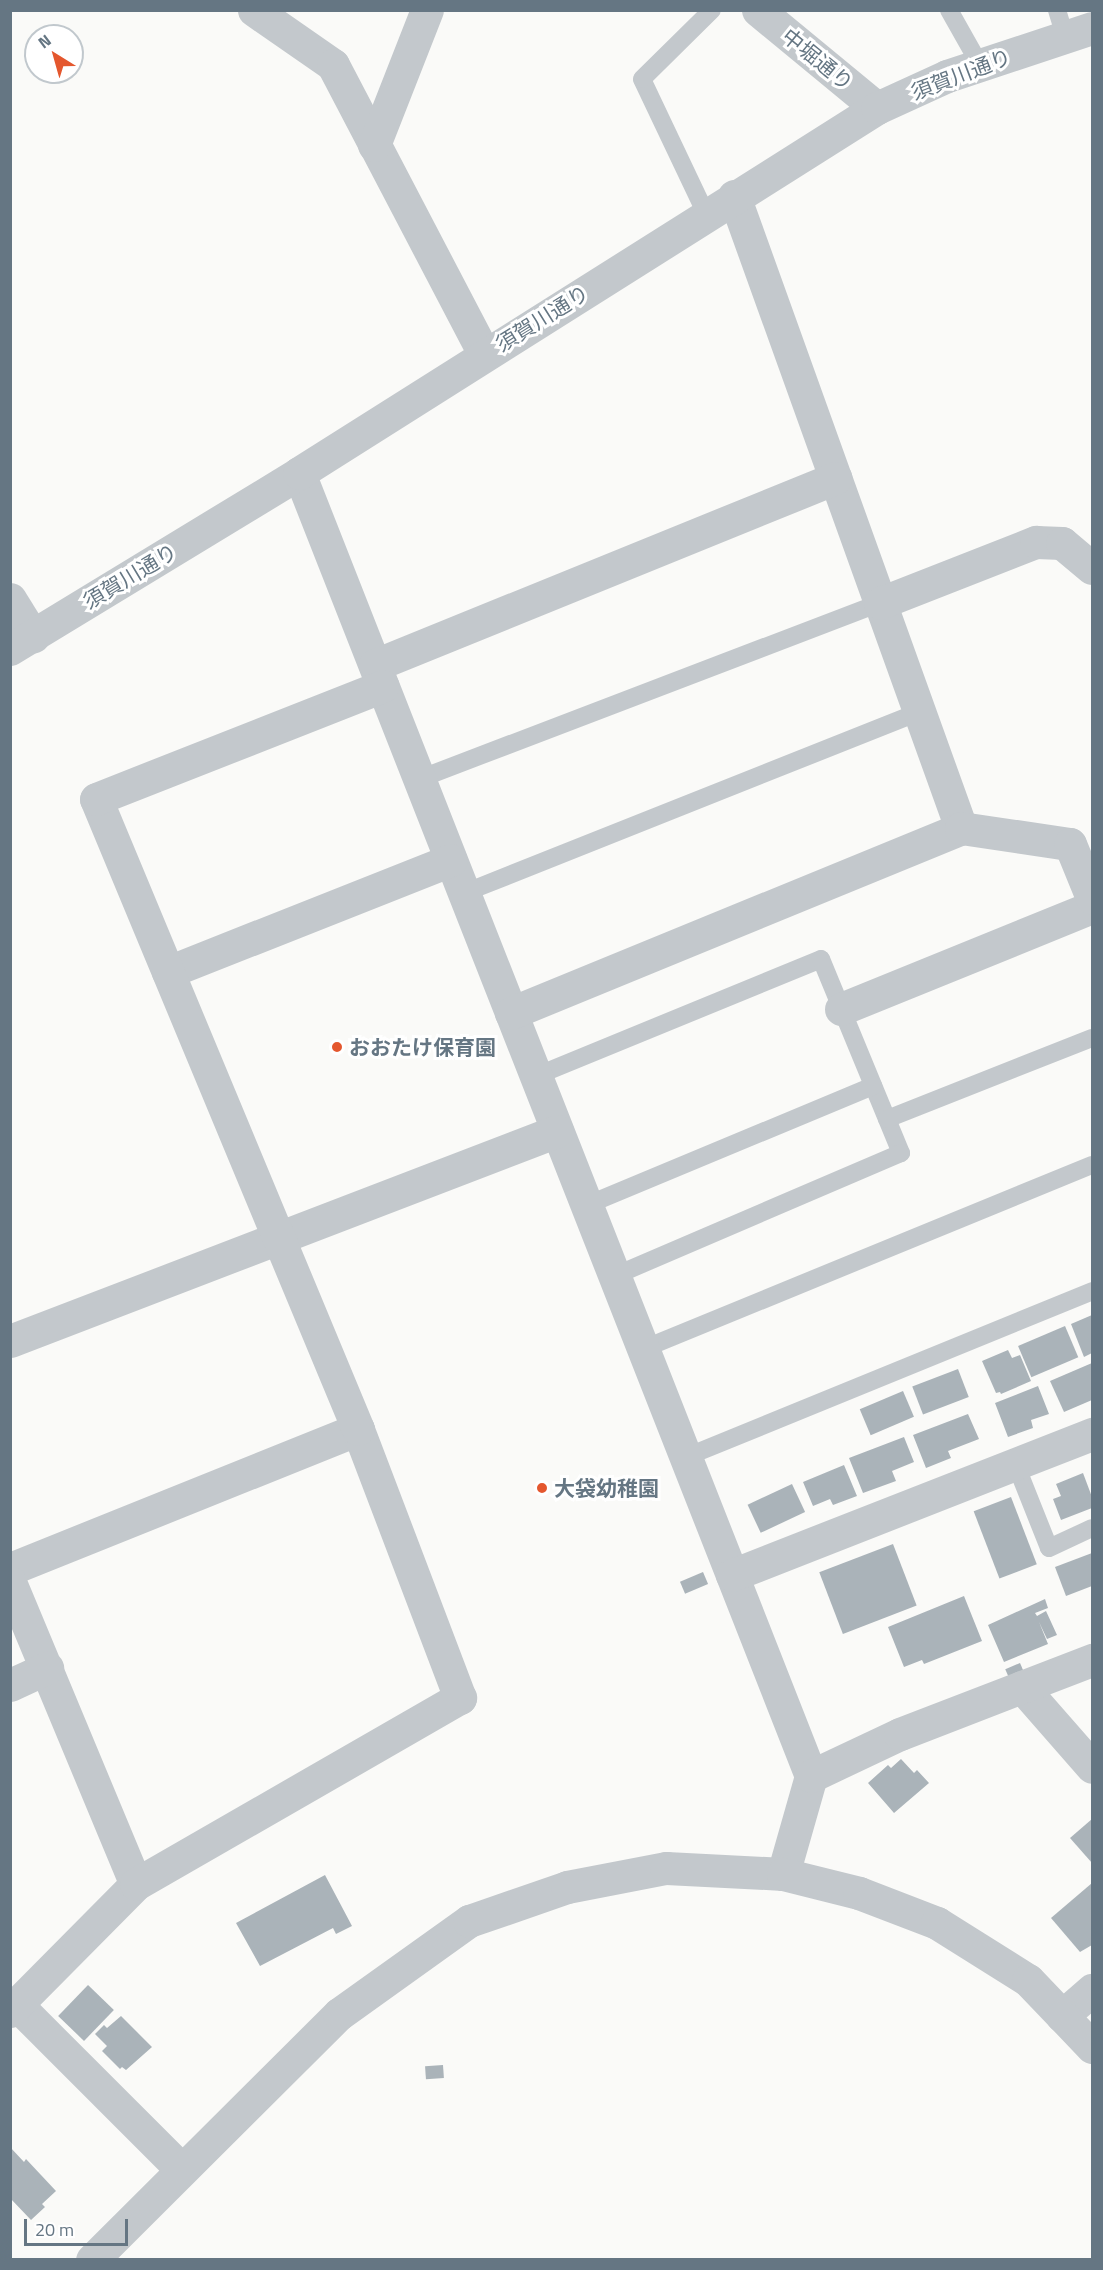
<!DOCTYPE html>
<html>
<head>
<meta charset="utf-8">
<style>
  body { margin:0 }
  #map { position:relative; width:1103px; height:2270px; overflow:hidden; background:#fafaf8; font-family:"Titillium Web","Noto Sans JP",sans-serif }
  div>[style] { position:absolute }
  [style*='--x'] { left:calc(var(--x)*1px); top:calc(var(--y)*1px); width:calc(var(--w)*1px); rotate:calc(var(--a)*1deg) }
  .building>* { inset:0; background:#aab3b9; transform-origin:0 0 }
  .service>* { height:18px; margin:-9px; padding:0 9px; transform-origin:9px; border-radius:9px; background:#c3c8cc }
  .minor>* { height:33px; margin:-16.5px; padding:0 16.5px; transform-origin:16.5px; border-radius:16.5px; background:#c3c8cc }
  .tertiary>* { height:33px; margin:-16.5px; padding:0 16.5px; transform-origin:16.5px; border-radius:16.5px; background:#c3c8cc }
  .dots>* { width:16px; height:16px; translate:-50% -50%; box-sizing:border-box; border:3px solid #fff; border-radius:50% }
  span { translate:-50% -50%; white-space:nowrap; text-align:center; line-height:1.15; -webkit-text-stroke:6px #fff; paint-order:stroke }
  .street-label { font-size:21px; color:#657683 }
  .poi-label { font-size:21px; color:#657683; font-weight:700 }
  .left { translate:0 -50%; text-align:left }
  .frame { position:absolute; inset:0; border:12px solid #657683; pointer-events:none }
  .north { position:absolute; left:24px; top:24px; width:60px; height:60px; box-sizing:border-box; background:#fff; border:2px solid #c1c8cd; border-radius:50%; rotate:323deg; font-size:16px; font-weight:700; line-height:24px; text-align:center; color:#657683 }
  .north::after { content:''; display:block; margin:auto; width:21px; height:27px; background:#e4572e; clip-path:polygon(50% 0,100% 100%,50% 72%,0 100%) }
  .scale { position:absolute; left:24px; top:2219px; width:104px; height:27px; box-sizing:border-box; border:3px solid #657683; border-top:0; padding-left:8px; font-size:18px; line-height:21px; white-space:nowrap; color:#657683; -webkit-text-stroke:4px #fff; paint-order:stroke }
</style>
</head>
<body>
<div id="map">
  <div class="building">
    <i style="clip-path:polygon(1092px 1315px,1092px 1353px,1084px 1357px,1071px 1324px)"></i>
    <i style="left:1065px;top:1326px;width:34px;height:51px;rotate:67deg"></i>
    <i style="clip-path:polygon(1008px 1350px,1012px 1358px,1020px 1355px,1031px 1381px,1001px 1394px,1000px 1392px,996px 1393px,982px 1361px)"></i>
    <i style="clip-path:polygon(1092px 1363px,1092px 1400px,1064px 1412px,1050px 1381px)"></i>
    <i style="left:958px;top:1369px;width:30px;height:49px;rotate:69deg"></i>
    <i style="clip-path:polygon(1038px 1386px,1049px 1414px,1031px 1420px,1033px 1428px,1008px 1437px,995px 1403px)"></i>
    <i style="left:903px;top:1391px;width:28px;height:47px;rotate:67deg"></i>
    <i style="clip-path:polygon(968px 1414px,979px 1439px,948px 1451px,951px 1458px,926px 1468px,913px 1435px)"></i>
    <i style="clip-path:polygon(904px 1437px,914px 1462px,892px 1471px,896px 1481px,863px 1493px,849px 1458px)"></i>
    <i style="clip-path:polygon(844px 1465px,857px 1496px,833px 1505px,830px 1499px,813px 1506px,803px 1482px)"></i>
    <i style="clip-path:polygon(1083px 1473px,1092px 1497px,1092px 1508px,1061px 1520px,1053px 1499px,1061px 1496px,1056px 1484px)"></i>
    <i style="left:792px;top:1484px;width:31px;height:49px;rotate:65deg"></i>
    <i style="left:1011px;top:1497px;width:72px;height:40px;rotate:69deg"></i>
    <i style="left:893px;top:1544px;width:66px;height:79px;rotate:69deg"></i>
    <i style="clip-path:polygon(1092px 1553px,1092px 1586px,1066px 1596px,1055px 1567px)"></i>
    <i style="left:703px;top:1572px;width:13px;height:25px;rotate:67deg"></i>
    <i style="clip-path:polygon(964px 1596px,982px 1641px,924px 1664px,922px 1660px,904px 1667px,888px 1627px)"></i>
    <i style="clip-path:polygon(1045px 1599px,1048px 1608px,1035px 1613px,1037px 1616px,1046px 1611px,1057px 1635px,1047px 1639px,1039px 1622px,1048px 1644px,1004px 1662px,988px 1625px)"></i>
    <i style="left:1020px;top:1663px;width:8px;height:16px;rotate:67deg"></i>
    <i style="clip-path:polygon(901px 1759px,914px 1773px,917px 1770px,929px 1783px,894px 1813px,868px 1783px,888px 1765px,891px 1768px)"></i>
    <i style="clip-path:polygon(1092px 1819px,1092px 1863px,1070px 1838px)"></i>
    <i style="clip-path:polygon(325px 1875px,352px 1926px,336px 1934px,333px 1928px,260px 1966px,236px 1923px)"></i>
    <i style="clip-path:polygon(1092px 1883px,1092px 1945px,1080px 1952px,1051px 1918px)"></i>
    <i style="left:88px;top:1985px;width:36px;height:43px;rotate:44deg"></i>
    <i style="clip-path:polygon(121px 2016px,152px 2047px,126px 2070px,122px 2067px,120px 2069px,102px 2051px,107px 2046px,95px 2034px,104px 2025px,107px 2028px)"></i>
    <i style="left:443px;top:2065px;width:13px;height:18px;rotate:86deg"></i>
    <i style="clip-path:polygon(10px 2147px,24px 2162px,26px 2159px,56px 2191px,42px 2204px,45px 2207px,31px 2220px,10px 2198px)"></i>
  </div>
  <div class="service">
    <i style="--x:949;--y:10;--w:63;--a:60.6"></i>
    <i style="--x:1057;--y:10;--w:28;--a:73"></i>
    <i style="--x:706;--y:214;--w:149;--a:-115.4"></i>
    <i style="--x:642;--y:79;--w:98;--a:-44.6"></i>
    <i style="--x:419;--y:779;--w:493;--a:-20.9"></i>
    <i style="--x:464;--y:893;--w:490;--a:-21.7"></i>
    <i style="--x:536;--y:1076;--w:308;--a:-22.3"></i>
    <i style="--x:821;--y:959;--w:210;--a:67.6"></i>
    <i style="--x:901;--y:1153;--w:312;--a:156.8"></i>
    <i style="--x:887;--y:1119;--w:220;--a:-21.6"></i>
    <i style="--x:587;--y:1205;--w:310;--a:-22.6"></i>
    <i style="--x:643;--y:1349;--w:485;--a:-22.3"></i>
    <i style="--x:686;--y:1457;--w:439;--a:-22.2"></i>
    <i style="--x:1016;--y:1465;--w:89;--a:68.3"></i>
    <i style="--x:1049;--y:1548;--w:47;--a:-24.9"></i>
  </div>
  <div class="minor">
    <i style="--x:254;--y:10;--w:96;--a:34.8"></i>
    <i style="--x:333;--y:65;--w:326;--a:62.4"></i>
    <i style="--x:374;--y:145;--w:145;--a:-68.6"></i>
    <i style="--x:734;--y:196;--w:672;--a:70.24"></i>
    <i style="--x:299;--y:473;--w:1400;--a:68.55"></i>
    <i style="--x:811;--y:1776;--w:102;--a:105.9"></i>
    <i style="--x:10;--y:599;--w:44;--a:58.1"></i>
    <i style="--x:880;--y:603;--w:168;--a:-21.4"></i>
    <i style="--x:1036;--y:542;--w:26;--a:2"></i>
    <i style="--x:1062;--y:543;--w:39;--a:40"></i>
    <i style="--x:375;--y:665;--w:497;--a:-22.1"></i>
    <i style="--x:168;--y:972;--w:304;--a:-21.6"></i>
    <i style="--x:841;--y:1009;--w:271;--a:-22.1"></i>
    <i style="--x:511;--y:1013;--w:487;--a:-22.3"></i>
    <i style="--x:961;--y:828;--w:110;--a:8.4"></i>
    <i style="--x:1070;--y:844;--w:58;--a:67.8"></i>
    <i style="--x:10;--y:1341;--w:586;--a:-21"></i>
    <i style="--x:10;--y:1569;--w:375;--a:-21.9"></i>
    <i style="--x:732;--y:1575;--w:387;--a:-21.4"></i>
    <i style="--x:10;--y:1582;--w:327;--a:67.4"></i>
    <i style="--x:10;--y:1685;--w:41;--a:-24.7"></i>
    <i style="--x:1022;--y:1687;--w:106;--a:48.8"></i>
    <i style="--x:811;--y:1776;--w:98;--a:-25.3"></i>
    <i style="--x:900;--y:1734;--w:206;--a:-21.1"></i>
    <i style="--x:17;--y:2005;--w:233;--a:45"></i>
    <i style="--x:10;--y:2011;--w:179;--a:-45.2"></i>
    <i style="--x:136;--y:1884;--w:374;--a:-29.9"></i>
    <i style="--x:460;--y:1698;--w:288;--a:-110.8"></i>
    <i style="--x:358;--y:1429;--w:682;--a:-112.58"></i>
    <i style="--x:96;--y:799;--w:308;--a:-21.5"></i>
    <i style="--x:1062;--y:2016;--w:40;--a:-41"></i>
  </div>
  <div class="tertiary">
    <i style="--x:758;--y:10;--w:154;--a:39.5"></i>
    <i style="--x:10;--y:649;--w:338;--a:-31.3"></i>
    <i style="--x:299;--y:473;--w:684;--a:-32.27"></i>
    <i style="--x:877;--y:108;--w:77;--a:-24.6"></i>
    <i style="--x:947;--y:76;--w:153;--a:-18.3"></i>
    <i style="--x:92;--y:2260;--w:349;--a:-44.9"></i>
    <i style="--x:339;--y:2014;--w:160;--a:-35.6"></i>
    <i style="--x:469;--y:1921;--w:104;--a:-19.1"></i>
    <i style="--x:567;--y:1887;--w:101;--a:-10.9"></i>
    <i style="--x:666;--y:1868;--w:117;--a:2.9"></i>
    <i style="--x:783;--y:1874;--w:78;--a:14"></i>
    <i style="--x:859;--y:1893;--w:84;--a:21"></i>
    <i style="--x:937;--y:1923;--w:107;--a:32.1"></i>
    <i style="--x:1028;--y:1980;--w:93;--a:46.3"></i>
  </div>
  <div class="dots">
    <i style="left:337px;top:1047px;background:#e4572e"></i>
    <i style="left:542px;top:1488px;background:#e4572e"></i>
  </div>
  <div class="street-label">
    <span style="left:818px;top:59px;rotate:39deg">中堀通り</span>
    <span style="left:961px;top:74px;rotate:-21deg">須賀川通り</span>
    <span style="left:542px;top:318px;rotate:-32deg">須賀川通り</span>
    <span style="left:130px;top:576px;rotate:-31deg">須賀川通り</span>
  </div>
  <div class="poi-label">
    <span class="left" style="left:349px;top:1047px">おおたけ保育園</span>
    <span class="left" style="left:554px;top:1488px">大袋幼稚園</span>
  </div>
  <div class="frame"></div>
  <div class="north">N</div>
  <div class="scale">20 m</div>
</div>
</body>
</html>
